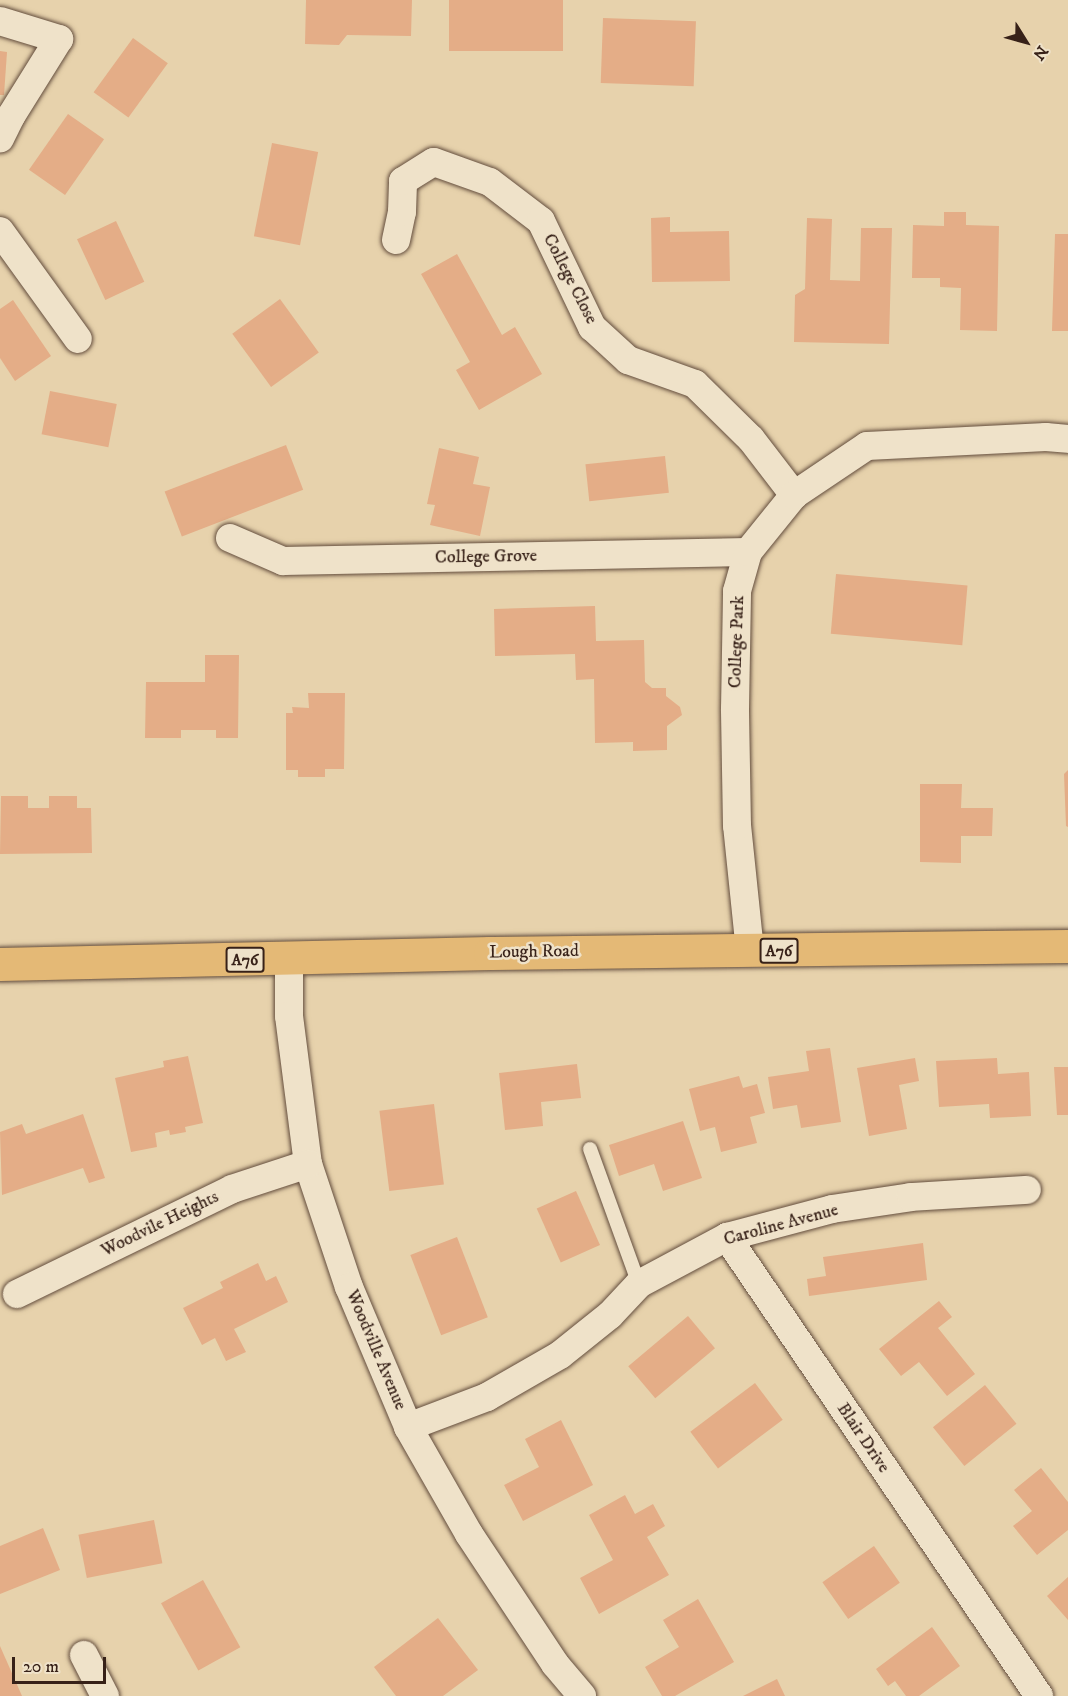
<!DOCTYPE html>
<html>
<head>
<meta charset="utf-8">
<style>
  body { margin:0 }
  #map { position:relative; width:1068px; height:1696px; overflow:hidden; background:#e7d2ac; font-family:"IM FELL DW Pica",serif }
  div>[style] { position:absolute }
  [style*='--x'] { left:calc(var(--x)*1px); top:calc(var(--y)*1px); width:calc(var(--w)*1px); rotate:calc(var(--a)*1deg) }
  .building>* { inset:0; background:#e4ad87; transform-origin:0 0 }
  .roads { filter:drop-shadow(0 0 2px #634d3d) drop-shadow(0 0 2px #634d3d) }
  .lane>* { height:14px; margin:-7px; padding:0 7px; transform-origin:7px; border-radius:7px; background:#efe2c9 }
  .street>* { height:28px; margin:-14px; padding:0 14px; transform-origin:14px; border-radius:14px; background:#efe2c9 }
  .primary>* { height:33px; margin:-16.5px; padding:0 16.5px; transform-origin:16.5px; border-radius:16.5px; background:#e4b976 }
  span { translate:-50% -50%; white-space:nowrap; text-align:center; line-height:1.15; -webkit-text-stroke:5px #efe2c9; paint-order:stroke }
  .shield-label span { padding:2px 4px; background:#efe2c9; border:2px solid; border-radius:4px; -webkit-text-stroke-width:0 }
  .shield-label { font-size:16px; color:#372118; font-weight:700 }
  .street-label { font-size:18px; color:#372118 }
  .north { position:absolute; left:996px; top:12px; width:60px; height:60px; -webkit-text-stroke:4px #efe2c9; paint-order:stroke; rotate:127deg; font-size:16px; font-weight:700; line-height:24px; text-align:center; color:#372118 }
  .north::after { content:''; display:block; margin:auto; width:21px; height:27px; background:#372118; clip-path:polygon(50% 0,100% 100%,50% 72%,0 100%) }
  .scale { position:absolute; left:12px; top:1657px; width:94px; height:27px; box-sizing:border-box; border:3px solid #372118; border-top:0; padding-left:8px; font-size:18px; line-height:21px; white-space:nowrap; color:#372118; -webkit-text-stroke:4px #efe2c9; paint-order:stroke }
</style>
</head>
<body>
<div id="map">
  <div class="building">
    <i style="clip-path:polygon(306px 0,412px 0,411px 36px,347px 35px,339px 45px,305px 44px)"></i>
    <i style="left:449px;top:0;width:114px;height:51px"></i>
    <i style="left:603px;top:18px;width:93px;height:65px;rotate:2deg"></i>
    <i style="left:133px;top:38px;width:43px;height:67px;rotate:36deg"></i>
    <i style="clip-path:polygon(0 51px,7px 52px,4px 95px,0 95px)"></i>
    <i style="left:68px;top:114px;width:44px;height:68px;rotate:35deg"></i>
    <i style="left:272px;top:143px;width:47px;height:95px;rotate:11deg"></i>
    <i style="clip-path:polygon(944px 212px,966px 212px,966px 225px,999px 226px,997px 331px,960px 330px,961px 288px,940px 287px,940px 278px,912px 278px,913px 225px,944px 226px)"></i>
    <i style="clip-path:polygon(670px 217px,670px 232px,729px 231px,730px 281px,652px 282px,651px 218px)"></i>
    <i style="clip-path:polygon(807px 218px,832px 219px,830px 280px,860px 281px,861px 228px,892px 228px,889px 344px,794px 342px,795px 295px,805px 289px)"></i>
    <i style="left:116px;top:221px;width:67px;height:43px;rotate:65deg"></i>
    <i style="clip-path:polygon(1055px 234px,1068px 234px,1068px 331px,1052px 331px)"></i>
    <i style="clip-path:polygon(457px 254px,502px 335px,515px 327px,542px 374px,479px 410px,456px 370px,470px 362px,421px 274px)"></i>
    <i style="left:280px;top:299px;width:66px;height:59px;rotate:54deg"></i>
    <i style="clip-path:polygon(13px 300px,51px 356px,15px 381px,0 358px,0 309px)"></i>
    <i style="left:50px;top:391px;width:68px;height:44px;rotate:11deg"></i>
    <i style="left:286px;top:445px;width:48px;height:130px;rotate:69deg"></i>
    <i style="clip-path:polygon(439px 448px,479px 457px,473px 484px,490px 487px,480px 536px,430px 525px,435px 505px,427px 504px)"></i>
    <i style="left:665px;top:456px;width:37px;height:80px;rotate:84deg"></i>
    <i style="left:836px;top:574px;width:132px;height:60px;rotate:5deg"></i>
    <i style="clip-path:polygon(595px 606px,596px 641px,644px 640px,645px 682px,652px 688px,666px 688px,666px 696px,680px 707px,682px 715px,667px 726px,667px 750px,633px 751px,633px 742px,595px 743px,594px 679px,576px 680px,575px 654px,495px 656px,494px 609px)"></i>
    <i style="clip-path:polygon(205px 655px,239px 655px,238px 738px,216px 738px,216px 730px,181px 730px,181px 738px,145px 738px,146px 682px,205px 682px)"></i>
    <i style="clip-path:polygon(308px 693px,345px 693px,344px 769px,325px 769px,325px 777px,298px 777px,298px 770px,286px 770px,286px 713px,293px 713px,292px 707px,309px 708px)"></i>
    <i style="clip-path:polygon(1068px 770px,1068px 827px,1066px 826px,1064px 774px)"></i>
    <i style="clip-path:polygon(920px 784px,962px 784px,961px 808px,993px 808px,992px 836px,961px 836px,961px 863px,920px 862px)"></i>
    <i style="clip-path:polygon(1px 796px,28px 796px,28px 808px,49px 808px,49px 796px,77px 796px,77px 808px,91px 808px,92px 853px,0 854px)"></i>
    <i style="clip-path:polygon(830px 1048px,841px 1122px,801px 1128px,797px 1105px,773px 1109px,768px 1077px,809px 1071px,806px 1051px)"></i>
    <i style="clip-path:polygon(188px 1056px,203px 1123px,185px 1127px,186px 1132px,170px 1135px,169px 1130px,155px 1133px,157px 1147px,131px 1152px,115px 1078px,164px 1067px,163px 1061px)"></i>
    <i style="clip-path:polygon(915px 1058px,919px 1081px,899px 1085px,907px 1129px,869px 1136px,857px 1068px)"></i>
    <i style="clip-path:polygon(997px 1058px,998px 1074px,1029px 1072px,1031px 1116px,990px 1118px,989px 1104px,939px 1107px,936px 1061px)"></i>
    <i style="clip-path:polygon(577px 1064px,581px 1098px,541px 1102px,543px 1126px,505px 1130px,499px 1073px)"></i>
    <i style="clip-path:polygon(1054px 1067px,1068px 1067px,1068px 1115px,1057px 1115px)"></i>
    <i style="clip-path:polygon(739px 1076px,743px 1088px,757px 1084px,765px 1113px,750px 1117px,757px 1143px,721px 1152px,715px 1127px,700px 1131px,689px 1089px)"></i>
    <i style="left:434px;top:1104px;width:81px;height:55px;rotate:83deg"></i>
    <i style="clip-path:polygon(83px 1114px,105px 1178px,89px 1183px,83px 1168px,2px 1195px,0 1132px,22px 1124px,26px 1134px)"></i>
    <i style="clip-path:polygon(683px 1121px,702px 1178px,663px 1191px,654px 1164px,619px 1176px,609px 1145px)"></i>
    <i style="left:576px;top:1191px;width:59px;height:43px;rotate:66deg"></i>
    <i style="left:457px;top:1237px;width:86px;height:50px;rotate:69deg"></i>
    <i style="clip-path:polygon(923px 1243px,927px 1280px,809px 1296px,807px 1279px,826px 1276px,823px 1257px)"></i>
    <i style="clip-path:polygon(258px 1263px,266px 1281px,276px 1276px,288px 1302px,234px 1329px,246px 1352px,226px 1361px,215px 1338px,202px 1345px,183px 1308px,223px 1288px,220px 1282px)"></i>
    <i style="clip-path:polygon(939px 1301px,952px 1317px,938px 1328px,975px 1374px,947px 1396px,919px 1362px,901px 1376px,879px 1349px)"></i>
    <i style="left:688px;top:1316px;width:42px;height:78px;rotate:50deg"></i>
    <i style="left:755px;top:1383px;width:46px;height:81px;rotate:53deg"></i>
    <i style="left:985px;top:1385px;width:50px;height:67px;rotate:51deg"></i>
    <i style="clip-path:polygon(561px 1420px,593px 1485px,523px 1521px,504px 1485px,539px 1467px,525px 1439px)"></i>
    <i style="clip-path:polygon(1041px 1468px,1068px 1502px,1068px 1530px,1037px 1555px,1013px 1526px,1032px 1511px,1014px 1490px)"></i>
    <i style="clip-path:polygon(625px 1495px,635px 1514px,653px 1504px,665px 1526px,647px 1537px,669px 1575px,599px 1614px,580px 1578px,613px 1560px,589px 1515px)"></i>
    <i style="left:154px;top:1520px;width:44px;height:77px;rotate:79deg"></i>
    <i style="clip-path:polygon(43px 1528px,60px 1570px,0 1594px,0 1546px)"></i>
    <i style="left:874px;top:1546px;width:45px;height:63px;rotate:55deg"></i>
    <i style="clip-path:polygon(1068px 1577px,1068px 1620px,1047px 1596px)"></i>
    <i style="left:203px;top:1580px;width:77px;height:48px;rotate:61deg"></i>
    <i style="clip-path:polygon(698px 1599px,734px 1662px,675px 1696px,662px 1696px,645px 1667px,679px 1647px,663px 1620px)"></i>
    <i style="clip-path:polygon(438px 1618px,478px 1670px,443px 1696px,396px 1696px,374px 1667px)"></i>
    <i style="clip-path:polygon(932px 1627px,960px 1666px,919px 1696px,906px 1696px,895px 1681px,888px 1686px,876px 1669px)"></i>
    <i style="clip-path:polygon(0 1646px,22px 1696px,0 1696px)"></i>
    <i style="clip-path:polygon(777px 1679px,785px 1696px,743px 1696px)"></i>
  </div>
  <div class="roads">
    <div class="lane">
      <i style="--x:590;--y:1149;--w:144;--a:70.1"></i>
    </div>
    <div class="street">
      <i style="--x:0;--y:21;--w:62;--a:17"></i>
      <i style="--x:59;--y:39;--w:91;--a:121.9"></i>
      <i style="--x:11;--y:116;--w:25;--a:116"></i>
      <i style="--x:0;--y:231;--w:133;--a:54.2"></i>
      <i style="--x:396;--y:240;--w:29;--a:-78"></i>
      <i style="--x:402;--y:212;--w:31;--a:-88"></i>
      <i style="--x:403;--y:181;--w:36;--a:-32"></i>
      <i style="--x:434;--y:162;--w:59;--a:19.7"></i>
      <i style="--x:490;--y:182;--w:64;--a:37.4"></i>
      <i style="--x:541;--y:221;--w:118;--a:64.3"></i>
      <i style="--x:592;--y:327;--w:49;--a:42.5"></i>
      <i style="--x:628;--y:360;--w:71;--a:19.7"></i>
      <i style="--x:695;--y:384;--w:78;--a:44.5"></i>
      <i style="--x:751;--y:439;--w:71;--a:52.5"></i>
      <i style="--x:230;--y:538;--w:58;--a:23.5"></i>
      <i style="--x:283;--y:561;--w:465;--a:-1.1"></i>
      <i style="--x:750;--y:951;--w:126;--a:-95.9"></i>
      <i style="--x:737;--y:826;--w:117;--a:-91"></i>
      <i style="--x:735;--y:709;--w:118;--a:-89"></i>
      <i style="--x:737;--y:591;--w:41;--a:-74.2"></i>
      <i style="--x:748;--y:552;--w:73;--a:-51.1"></i>
      <i style="--x:794;--y:495;--w:88;--a:-33.9"></i>
      <i style="--x:867;--y:446;--w:179;--a:-2.9"></i>
      <i style="--x:1046;--y:437;--w:22;--a:5"></i>
      <i style="--x:289;--y:959;--w:57;--a:90"></i>
      <i style="--x:289;--y:1016;--w:149;--a:82.7"></i>
      <i style="--x:308;--y:1164;--w:130;--a:71.6"></i>
      <i style="--x:349;--y:1287;--w:152;--a:67.1"></i>
      <i style="--x:408;--y:1427;--w:123;--a:60.3"></i>
      <i style="--x:469;--y:1534;--w:156;--a:56.5"></i>
      <i style="--x:555;--y:1664;--w:42;--a:49.8"></i>
      <i style="--x:727;--y:1237;--w:555;--a:55.79"></i>
      <i style="--x:17;--y:1294;--w:239;--a:-26"></i>
      <i style="--x:232;--y:1189;--w:80;--a:-18.2"></i>
      <i style="--x:408;--y:1427;--w:85;--a:-20.8"></i>
      <i style="--x:487;--y:1397;--w:84;--a:-29.9"></i>
      <i style="--x:560;--y:1355;--w:64;--a:-38.7"></i>
      <i style="--x:610;--y:1315;--w:42;--a:-46.9"></i>
      <i style="--x:639;--y:1284;--w:100;--a:-28.1"></i>
      <i style="--x:727;--y:1237;--w:109;--a:-14.9"></i>
      <i style="--x:832;--y:1209;--w:80;--a:-8.6"></i>
      <i style="--x:911;--y:1197;--w:116;--a:-3.5"></i>
      <i style="--x:84;--y:1655;--w:46;--a:62.9"></i>
    </div>
    <div class="primary">
      <i style="--x:0;--y:964;--w:490;--a:-1.3"></i>
      <i style="--x:490;--y:953;--w:578;--a:-0.69"></i>
    </div>
  </div>
  <div class="shield-label">
    <span style="left:779px;top:951px">A76</span>
    <span style="left:245px;top:960px">A76</span>
  </div>
  <div class="street-label">
    <span style="left:570px;top:279px;rotate:63deg">College Close</span>
    <span style="left:486px;top:557px;rotate:-1deg">College Grove</span>
    <span style="left:737px;top:642px;rotate:-88deg">College Park</span>
    <span style="left:534px;top:952px;rotate:-1deg">Lough Road</span>
    <span style="left:160px;top:1224px;rotate:-26deg">Woodvile Heights</span>
    <span style="left:781px;top:1225px;rotate:-15deg">Caroline Avenue</span>
    <span style="left:376px;top:1350px;rotate:67deg">Woodville Avenue</span>
    <span style="left:863px;top:1438px;rotate:56deg">Blair Drive</span>
  </div>
  <div class="north">N</div>
  <div class="scale">20 m</div>
</div>
</body>
</html>
